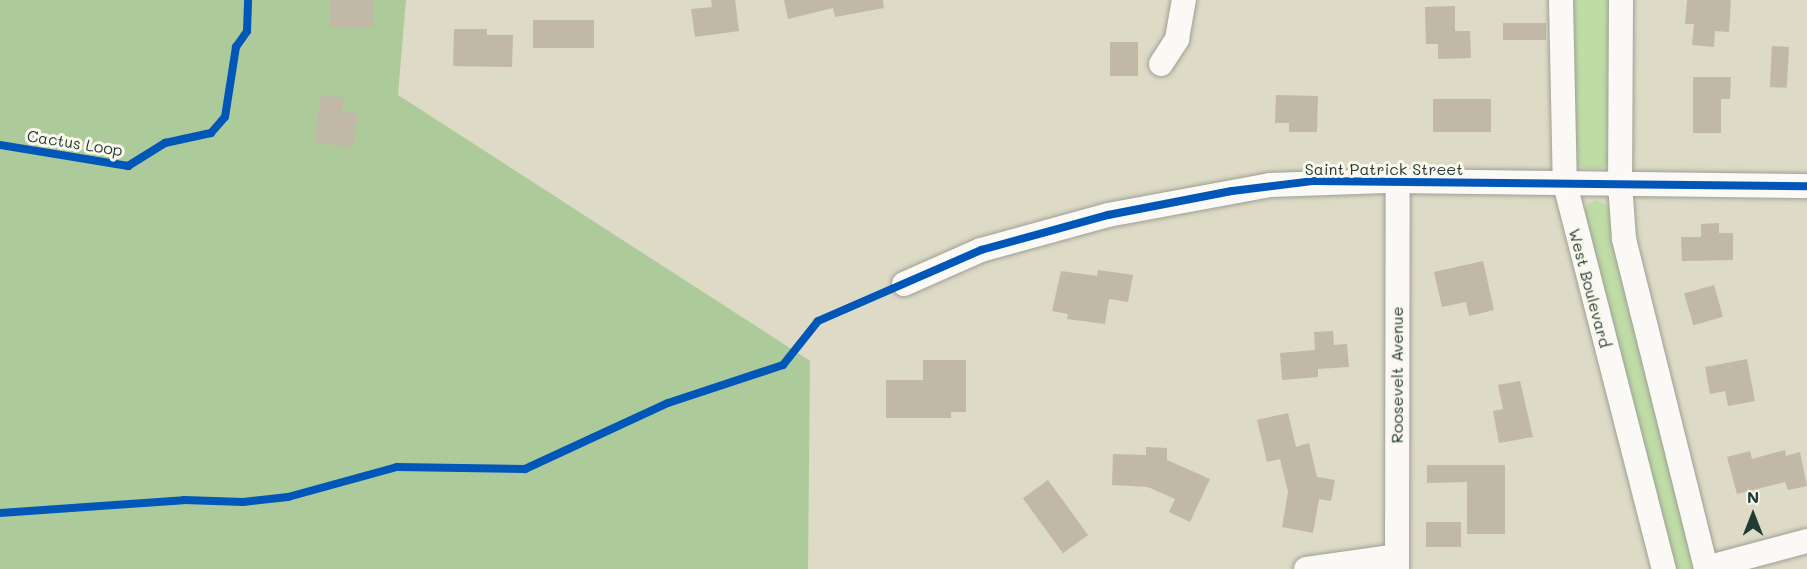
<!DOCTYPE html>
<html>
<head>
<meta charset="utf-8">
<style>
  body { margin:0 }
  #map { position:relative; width:1807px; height:569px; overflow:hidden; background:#dddac6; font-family:Mali,sans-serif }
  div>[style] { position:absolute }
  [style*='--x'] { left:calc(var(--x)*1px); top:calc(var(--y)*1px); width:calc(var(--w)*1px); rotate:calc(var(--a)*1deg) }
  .green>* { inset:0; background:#bfdba6 }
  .forest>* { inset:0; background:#adca9b }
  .building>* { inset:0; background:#c1b8a6; transform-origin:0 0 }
  .roads { filter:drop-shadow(0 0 2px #9ea093) drop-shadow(0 0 2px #9ea093) }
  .minor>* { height:24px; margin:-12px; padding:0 12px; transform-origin:12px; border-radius:12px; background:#faf9f6 }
  .cycleway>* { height:8px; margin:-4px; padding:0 4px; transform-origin:4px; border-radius:4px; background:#0057b8 }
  span { translate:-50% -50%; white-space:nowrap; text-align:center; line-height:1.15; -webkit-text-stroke:6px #fbf7ec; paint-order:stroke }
  .street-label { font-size:16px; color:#1f3d34 }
  .north { position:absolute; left:1723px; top:485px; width:60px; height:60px; -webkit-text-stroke:4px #fbf7ec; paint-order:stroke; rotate:0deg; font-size:16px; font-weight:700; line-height:24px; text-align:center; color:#1f3d34 }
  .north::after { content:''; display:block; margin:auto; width:21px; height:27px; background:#1f3d34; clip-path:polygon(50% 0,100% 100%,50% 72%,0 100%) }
</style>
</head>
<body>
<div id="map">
  <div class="green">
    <i style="clip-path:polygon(1570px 0,1613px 0,1608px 164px,1601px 169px,1582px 168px,1575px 162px)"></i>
    <i style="clip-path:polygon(1595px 200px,1609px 206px,1700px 569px,1676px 569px,1584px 216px,1587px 205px)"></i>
  </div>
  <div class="forest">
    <i style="clip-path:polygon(0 0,406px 0,398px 95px,810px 361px,808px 569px,0 569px)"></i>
  </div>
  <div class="building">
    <i style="left:330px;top:0;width:44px;height:28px"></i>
    <i style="clip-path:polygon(711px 0,735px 0,739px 31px,695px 37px,691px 9px,712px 7px)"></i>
    <i style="clip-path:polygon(784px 0,883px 0,884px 8px,835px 17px,833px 8px,788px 19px)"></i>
    <i style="clip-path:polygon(1687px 0,1731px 0,1729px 32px,1715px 31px,1714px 47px,1692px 45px,1694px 24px,1685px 24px)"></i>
    <i style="clip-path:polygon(1455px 6px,1455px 31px,1470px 31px,1471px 58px,1438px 59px,1438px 44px,1426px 44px,1425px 7px)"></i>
    <i style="left:594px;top:20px;width:28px;height:61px;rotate:90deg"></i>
    <i style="left:1546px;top:23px;width:17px;height:43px;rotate:90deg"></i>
    <i style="clip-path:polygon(454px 29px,487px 29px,487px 35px,513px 35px,512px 67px,453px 66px)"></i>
    <i style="left:1110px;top:42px;width:28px;height:34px"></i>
    <i style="left:1772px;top:46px;width:17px;height:41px;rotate:3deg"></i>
    <i style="clip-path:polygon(1693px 77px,1731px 77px,1730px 99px,1721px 99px,1721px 133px,1693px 133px)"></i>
    <i style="clip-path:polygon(321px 95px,344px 98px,342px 112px,358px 114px,353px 148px,314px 142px)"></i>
    <i style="clip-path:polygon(1276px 95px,1318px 96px,1317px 132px,1289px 132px,1289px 123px,1275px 123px)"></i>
    <i style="left:1433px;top:99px;width:58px;height:33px"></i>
    <i style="clip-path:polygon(1719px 223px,1719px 233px,1733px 233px,1733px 260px,1682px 261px,1681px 237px,1701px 237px,1701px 224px)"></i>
    <i style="clip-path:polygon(1483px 261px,1494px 310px,1469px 316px,1466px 302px,1442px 307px,1434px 272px)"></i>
    <i style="clip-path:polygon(1098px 270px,1133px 275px,1128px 302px,1109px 299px,1105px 324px,1067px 319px,1068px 314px,1052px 311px,1061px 271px,1097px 276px)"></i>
    <i style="left:1714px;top:285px;width:33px;height:31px;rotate:74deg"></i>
    <i style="clip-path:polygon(1333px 331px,1334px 345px,1347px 344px,1349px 367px,1318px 369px,1318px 377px,1282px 380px,1280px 353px,1315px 350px,1314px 332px)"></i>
    <i style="clip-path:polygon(1747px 359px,1755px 401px,1728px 406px,1725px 391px,1710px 394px,1705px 367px)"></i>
    <i style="clip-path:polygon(923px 360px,966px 360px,966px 412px,951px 412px,951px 418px,886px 418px,886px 380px,923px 380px)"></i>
    <i style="clip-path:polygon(1520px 381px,1533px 437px,1499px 443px,1493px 411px,1503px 409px,1498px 385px)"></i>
    <i style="clip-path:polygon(1288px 413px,1296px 447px,1309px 443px,1317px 477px,1335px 480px,1331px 501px,1319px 499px,1313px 533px,1282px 527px,1288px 492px,1280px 459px,1267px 462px,1257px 420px)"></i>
    <i style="clip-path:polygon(1146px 447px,1167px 448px,1167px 460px,1210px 479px,1190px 522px,1169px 512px,1175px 499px,1148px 487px,1112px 485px,1113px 454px,1146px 455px)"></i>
    <i style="clip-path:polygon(1785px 450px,1786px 456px,1800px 452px,1807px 486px,1788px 490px,1785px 482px,1737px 494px,1727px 457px,1750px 451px,1752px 459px)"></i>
    <i style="clip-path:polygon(1427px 465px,1505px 465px,1505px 534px,1467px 534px,1467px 482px,1427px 483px)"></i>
    <i style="left:1048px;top:480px;width:68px;height:31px;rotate:54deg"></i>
    <i style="left:1426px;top:522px;width:35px;height:25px"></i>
  </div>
  <div class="roads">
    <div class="minor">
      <i style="--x:1561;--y:0;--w:184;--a:88.8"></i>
      <i style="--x:1565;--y:184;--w:398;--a:75.6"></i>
      <i style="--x:1621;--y:0;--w:184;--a:90.3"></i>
      <i style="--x:1620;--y:184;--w:55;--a:85.8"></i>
      <i style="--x:1624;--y:239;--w:340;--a:76"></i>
      <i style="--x:1161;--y:64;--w:30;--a:-57"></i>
      <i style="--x:1177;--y:39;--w:40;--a:-80"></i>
      <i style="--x:904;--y:284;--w:84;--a:-23.8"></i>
      <i style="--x:981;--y:250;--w:132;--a:-15.4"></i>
      <i style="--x:1108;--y:215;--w:165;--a:-10.5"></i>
      <i style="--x:1270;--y:185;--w:116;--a:-2"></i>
      <i style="--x:1386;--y:181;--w:421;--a:0.7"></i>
      <i style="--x:1706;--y:568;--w:105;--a:-15"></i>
      <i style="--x:1306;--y:569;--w:92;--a:-8.1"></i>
      <i style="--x:1397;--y:569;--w:387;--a:-89.9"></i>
    </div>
  </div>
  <div class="cycleway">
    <i style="--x:0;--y:145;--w:130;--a:9.3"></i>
    <i style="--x:128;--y:166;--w:44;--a:-31.9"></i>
    <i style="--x:165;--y:143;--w:47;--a:-12.3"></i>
    <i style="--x:211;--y:133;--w:21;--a:-49"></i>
    <i style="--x:225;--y:117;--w:71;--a:-81.1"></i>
    <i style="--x:236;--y:47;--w:19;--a:-55"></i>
    <i style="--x:247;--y:31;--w:31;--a:-88"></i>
    <i style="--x:0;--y:513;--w:184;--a:-4"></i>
    <i style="--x:184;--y:500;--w:59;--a:1.9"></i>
    <i style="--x:243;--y:502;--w:45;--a:-6.3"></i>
    <i style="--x:288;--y:497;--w:113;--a:-15.4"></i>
    <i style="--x:397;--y:467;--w:128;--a:0.9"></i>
    <i style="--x:525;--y:469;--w:157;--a:-24.8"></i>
    <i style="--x:668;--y:403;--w:121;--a:-18.3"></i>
    <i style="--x:783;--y:365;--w:56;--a:-51.5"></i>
    <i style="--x:818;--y:321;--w:178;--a:-23.5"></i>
    <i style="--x:981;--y:250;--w:132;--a:-15.4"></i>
    <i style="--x:1108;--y:215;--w:126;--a:-11"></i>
    <i style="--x:1232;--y:191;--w:83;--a:-7"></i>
    <i style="--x:1314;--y:181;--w:493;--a:0.6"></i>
  </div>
  <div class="street-label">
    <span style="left:75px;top:143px;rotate:9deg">Cactus Loop</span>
    <span style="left:1384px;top:169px">Saint Patrick Street</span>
    <span style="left:1590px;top:288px;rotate:75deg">West Boulevard</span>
    <span style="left:1397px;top:375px;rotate:-90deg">Roosevelt Avenue</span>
  </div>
  <div class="north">N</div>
</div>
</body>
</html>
